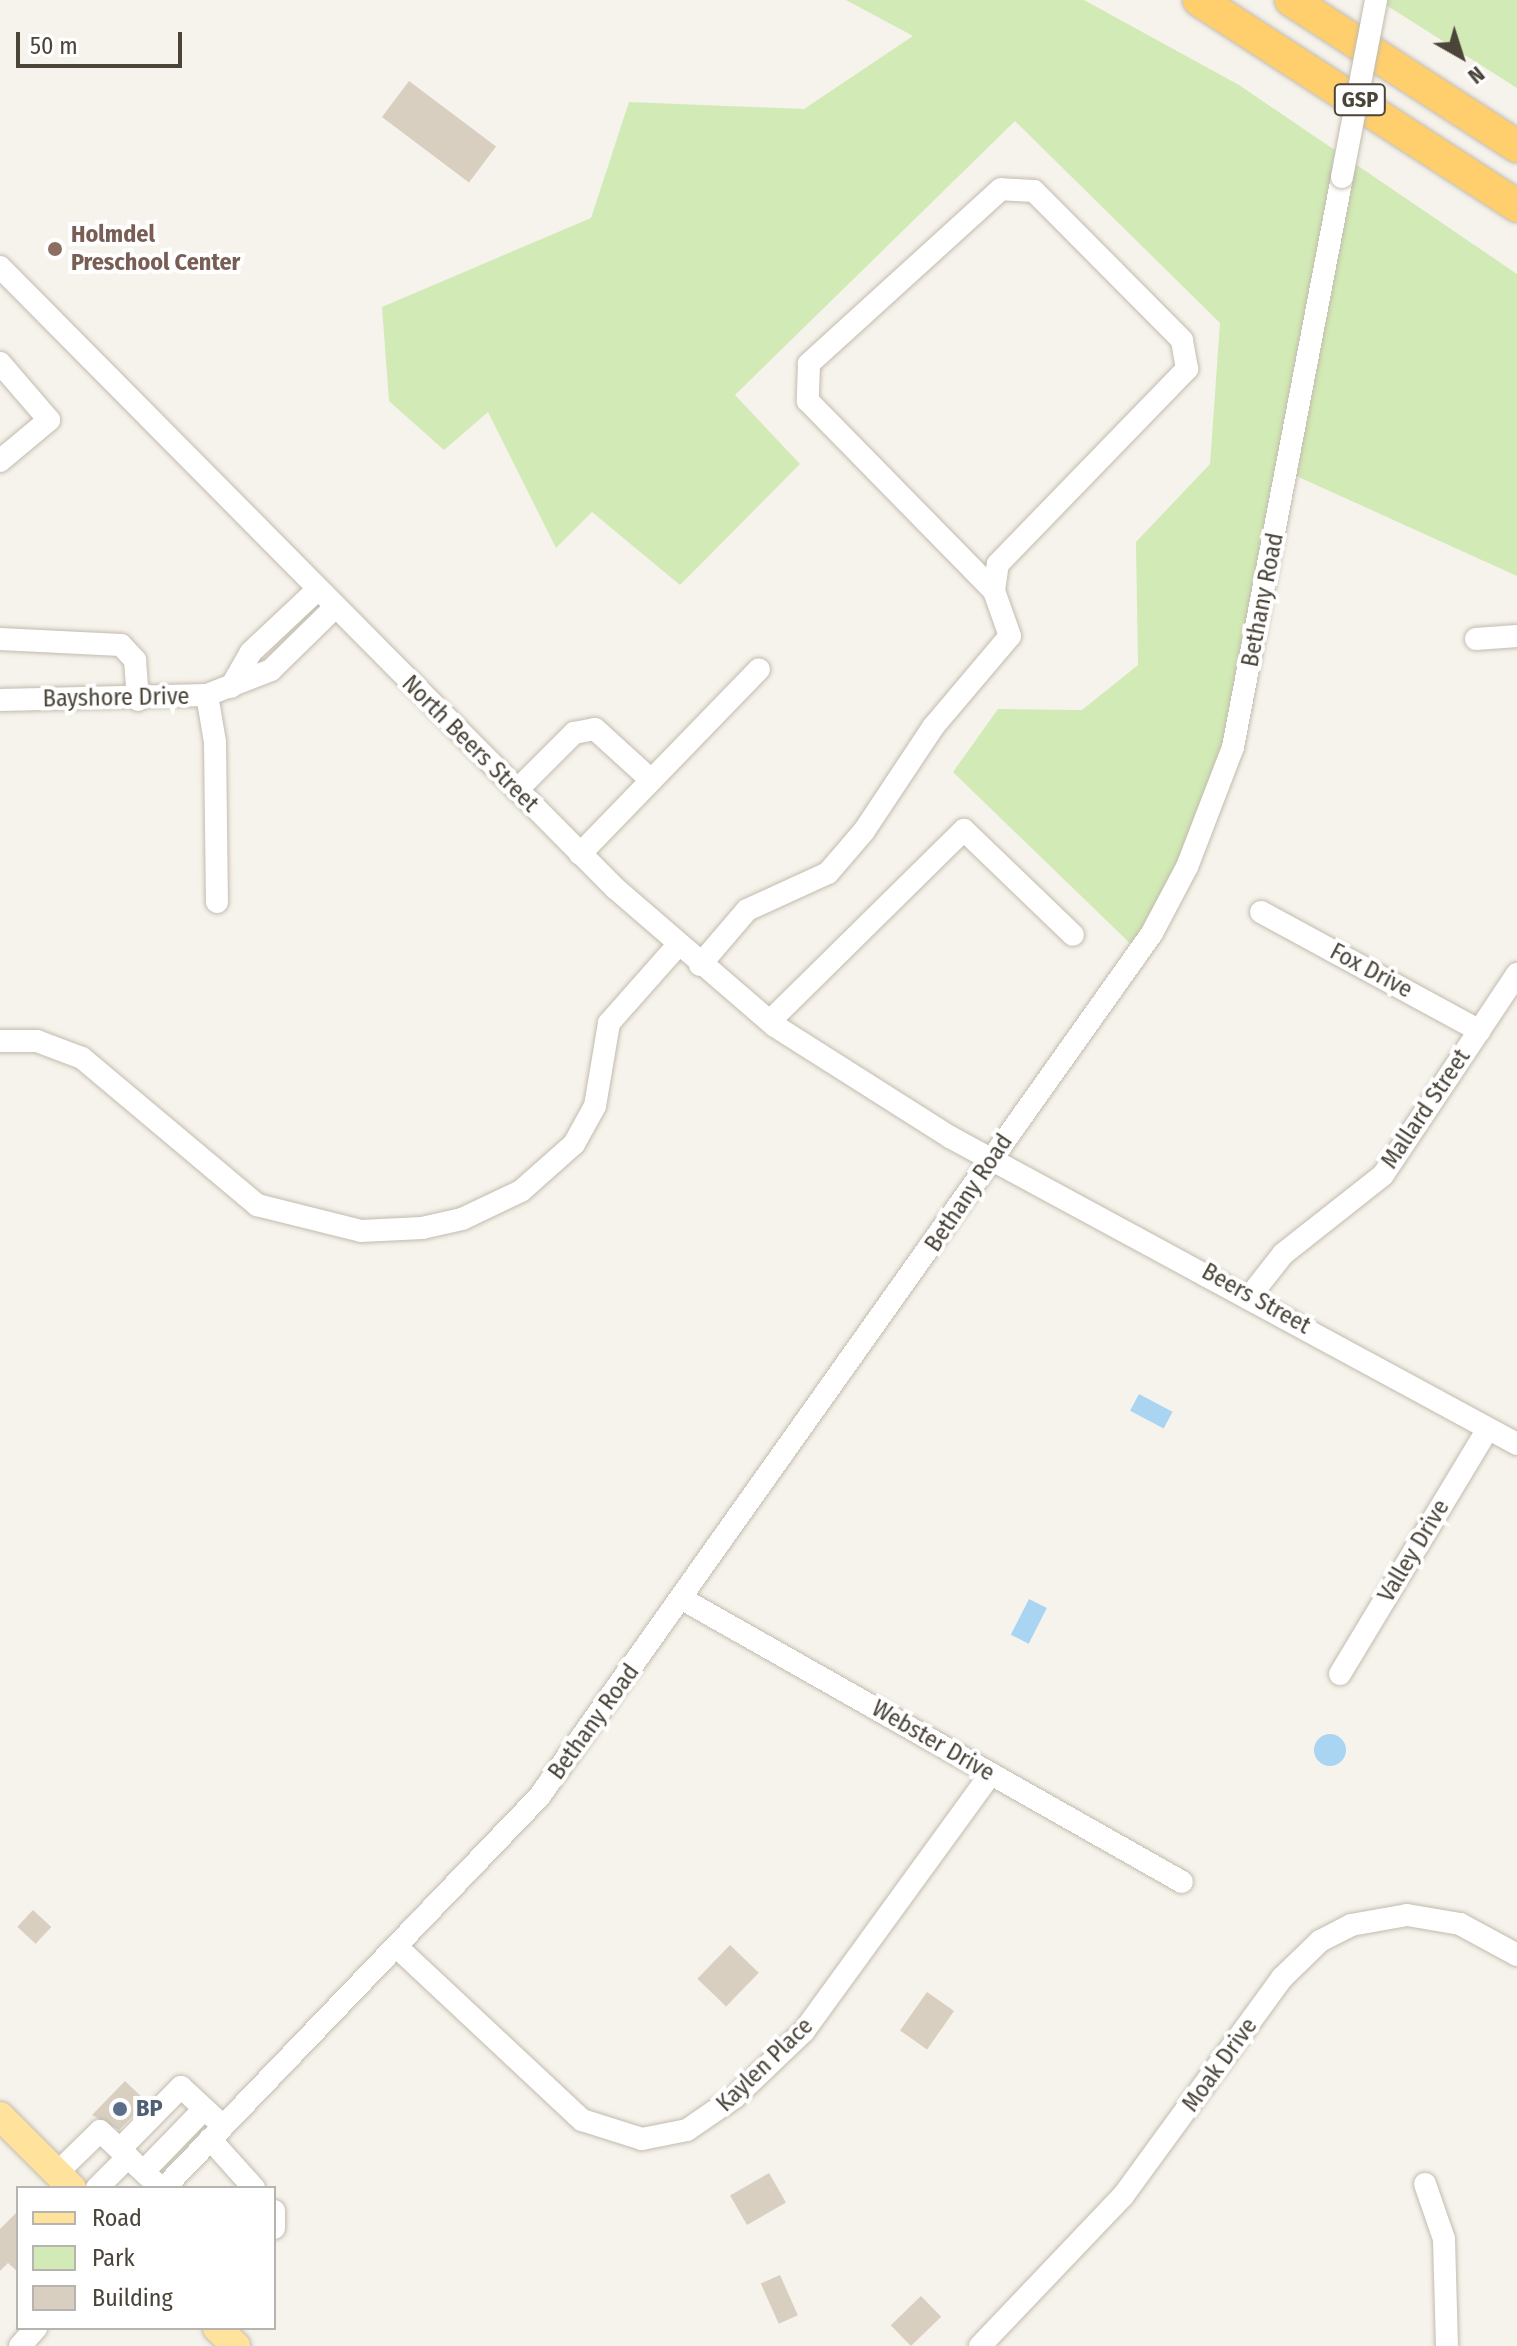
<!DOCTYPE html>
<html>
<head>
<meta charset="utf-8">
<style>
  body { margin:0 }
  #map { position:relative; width:1517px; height:2346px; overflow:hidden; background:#f6f3ec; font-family:"Fira Sans Condensed",sans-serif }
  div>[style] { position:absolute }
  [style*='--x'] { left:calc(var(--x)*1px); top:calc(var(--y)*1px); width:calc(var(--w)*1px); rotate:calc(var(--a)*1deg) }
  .green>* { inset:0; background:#d2eab5 }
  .water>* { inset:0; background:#a9d4f2; transform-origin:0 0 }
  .round { border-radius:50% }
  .building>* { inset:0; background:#d8cfc1; transform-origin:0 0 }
  .roads { filter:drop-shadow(0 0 2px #c2bbae) drop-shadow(0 0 2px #c2bbae) }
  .minor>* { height:22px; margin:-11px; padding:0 11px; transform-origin:11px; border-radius:11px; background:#fff }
  .major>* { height:28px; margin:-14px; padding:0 14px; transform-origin:14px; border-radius:14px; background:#ffe39c }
  .highway>* { height:32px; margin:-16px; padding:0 16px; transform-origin:16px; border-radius:16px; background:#ffcf6e }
  .bridges { filter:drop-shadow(0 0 2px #c2bbae) drop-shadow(0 0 2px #c2bbae) }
  .minor-bridge>* { height:22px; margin:-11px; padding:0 11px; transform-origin:11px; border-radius:11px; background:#fff }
  .dots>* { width:22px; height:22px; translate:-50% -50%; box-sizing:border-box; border:4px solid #fff; border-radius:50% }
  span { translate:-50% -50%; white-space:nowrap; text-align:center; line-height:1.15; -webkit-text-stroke:8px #fff; paint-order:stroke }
  .shield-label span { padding:2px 6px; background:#fff; border:2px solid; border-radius:6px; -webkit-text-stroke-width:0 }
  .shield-label { font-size:22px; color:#4b4439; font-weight:700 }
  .education-label { font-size:24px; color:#785e54; font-weight:700 }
  .left { translate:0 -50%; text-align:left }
  .street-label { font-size:24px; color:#4b4439 }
  .service-label { font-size:24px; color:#4e5e75; font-weight:700 }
  .legend { position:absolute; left:16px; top:2186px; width:260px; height:144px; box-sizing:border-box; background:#fff; border:2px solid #b7b4b0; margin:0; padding:10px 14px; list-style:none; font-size:24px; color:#4b4439 }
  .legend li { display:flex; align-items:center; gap:16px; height:40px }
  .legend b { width:40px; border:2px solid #b7b4b0 }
  .north { position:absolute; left:1421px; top:16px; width:80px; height:80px; -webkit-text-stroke:6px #fff; paint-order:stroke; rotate:141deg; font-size:22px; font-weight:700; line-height:32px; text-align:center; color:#4b4439 }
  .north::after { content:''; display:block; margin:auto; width:28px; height:36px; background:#4b4439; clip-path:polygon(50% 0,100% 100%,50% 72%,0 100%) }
  .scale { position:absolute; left:16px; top:32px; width:166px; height:36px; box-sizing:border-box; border:4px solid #4b4439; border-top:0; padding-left:10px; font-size:24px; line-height:28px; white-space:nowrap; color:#4b4439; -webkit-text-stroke:6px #fff; paint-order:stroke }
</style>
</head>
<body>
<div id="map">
  <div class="green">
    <i style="clip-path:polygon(846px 0,1084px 0,1239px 85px,1517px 274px,1517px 576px,1292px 474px,1231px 773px,1141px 954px,953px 772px,998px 709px,1082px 710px,1138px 665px,1136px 542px,1210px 464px,1220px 323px,1015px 121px,735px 395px,800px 464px,680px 585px,592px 512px,556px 548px,488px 412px,444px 450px,389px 401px,382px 307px,591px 218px,629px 102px,804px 109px,913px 36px)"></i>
    <i style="clip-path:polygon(1378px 0,1517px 0,1517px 88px)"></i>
  </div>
  <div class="water">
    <i style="left:1139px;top:1394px;width:38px;height:19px;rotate:28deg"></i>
    <i style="left:1029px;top:1599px;width:20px;height:40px;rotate:27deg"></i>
    <i class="round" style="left:1314px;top:1734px;width:32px;height:32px"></i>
  </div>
  <div class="building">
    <i style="left:409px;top:81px;width:109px;height:45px;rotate:37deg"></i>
    <i style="left:33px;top:1910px;width:25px;height:23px;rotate:43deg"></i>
    <i style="left:730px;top:1945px;width:40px;height:47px;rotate:44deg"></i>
    <i style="left:927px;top:1992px;width:33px;height:47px;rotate:35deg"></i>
    <i style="clip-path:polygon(125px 2081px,147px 2102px,119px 2130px,92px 2115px)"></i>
    <i style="left:769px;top:2173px;width:34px;height:45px;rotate:60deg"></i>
    <i style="clip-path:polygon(18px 2211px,18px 2272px,8px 2263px,0 2271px,0 2229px)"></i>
    <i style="left:780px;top:2275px;width:44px;height:21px;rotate:66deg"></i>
    <i style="left:921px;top:2296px;width:29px;height:42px;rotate:46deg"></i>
  </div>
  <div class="roads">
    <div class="minor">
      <i style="--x:0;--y:267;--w:874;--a:45.28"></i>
      <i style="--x:615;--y:888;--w:211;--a:40.8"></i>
      <i style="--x:775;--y:1026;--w:207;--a:32.4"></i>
      <i style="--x:950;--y:1137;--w:645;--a:28.43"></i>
      <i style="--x:0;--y:363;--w:75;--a:49.3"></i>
      <i style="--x:49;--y:420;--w:64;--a:140.1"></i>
      <i style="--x:0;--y:639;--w:121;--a:2.8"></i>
      <i style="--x:121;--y:645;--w:21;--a:47"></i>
      <i style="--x:135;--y:660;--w:40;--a:85.7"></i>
      <i style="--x:1476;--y:639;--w:41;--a:-4.2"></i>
      <i style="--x:231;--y:687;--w:40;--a:-60.3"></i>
      <i style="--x:251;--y:652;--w:91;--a:-43.2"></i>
      <i style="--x:207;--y:695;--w:48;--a:80.3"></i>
      <i style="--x:215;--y:742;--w:160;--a:89.3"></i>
      <i style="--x:0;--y:700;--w:207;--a:-1.4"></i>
      <i style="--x:207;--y:695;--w:69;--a:-21.3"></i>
      <i style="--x:271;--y:670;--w:88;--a:-44.5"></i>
      <i style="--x:517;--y:790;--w:81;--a:-45"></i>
      <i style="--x:574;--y:733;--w:21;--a:-11"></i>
      <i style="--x:595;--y:729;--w:76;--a:42.3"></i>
      <i style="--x:580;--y:854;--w:257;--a:-45.9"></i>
      <i style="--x:1261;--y:912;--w:249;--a:28.5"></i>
      <i style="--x:700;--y:965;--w:72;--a:-49.5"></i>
      <i style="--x:747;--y:910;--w:89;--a:-24.6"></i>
      <i style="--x:828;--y:873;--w:55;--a:-49.4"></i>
      <i style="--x:864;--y:831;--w:125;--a:-56.4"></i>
      <i style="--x:933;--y:727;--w:119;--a:-49.8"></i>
      <i style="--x:1010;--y:636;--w:48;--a:-109.6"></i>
      <i style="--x:994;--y:591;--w:27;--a:-82"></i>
      <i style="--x:998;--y:564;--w:272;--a:-45.9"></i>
      <i style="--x:1187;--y:369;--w:29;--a:-100"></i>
      <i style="--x:1182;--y:340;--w:210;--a:-134.8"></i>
      <i style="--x:1034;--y:191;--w:33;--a:-177"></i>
      <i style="--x:1001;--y:189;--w:260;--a:137.7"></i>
      <i style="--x:809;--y:364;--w:37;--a:92"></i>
      <i style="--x:808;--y:401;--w:266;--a:45.6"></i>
      <i style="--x:770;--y:1021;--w:272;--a:-44.6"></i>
      <i style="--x:964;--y:830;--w:151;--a:43.9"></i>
      <i style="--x:0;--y:1041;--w:37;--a:0"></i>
      <i style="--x:37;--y:1041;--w:48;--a:20.7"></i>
      <i style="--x:82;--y:1058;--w:229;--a:40"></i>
      <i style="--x:257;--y:1205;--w:107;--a:14"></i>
      <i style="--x:361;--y:1231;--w:61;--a:-2.8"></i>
      <i style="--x:422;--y:1228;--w:41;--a:-12.7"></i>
      <i style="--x:462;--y:1219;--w:65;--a:-25.4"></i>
      <i style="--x:521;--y:1191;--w:71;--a:-41.6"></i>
      <i style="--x:574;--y:1144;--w:43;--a:-61.1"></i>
      <i style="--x:595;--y:1106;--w:84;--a:-80.4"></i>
      <i style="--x:609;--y:1023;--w:104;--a:-48.5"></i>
      <i style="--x:1250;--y:1296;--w:53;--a:-51.8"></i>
      <i style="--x:1283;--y:1254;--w:127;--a:-38.3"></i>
      <i style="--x:1383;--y:1175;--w:242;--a:-56.3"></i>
      <i style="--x:684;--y:1600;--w:572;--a:29.52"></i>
      <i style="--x:1340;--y:1674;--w:286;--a:-58.9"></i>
      <i style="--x:397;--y:1947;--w:253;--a:43.1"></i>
      <i style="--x:582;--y:2120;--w:63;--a:17.6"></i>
      <i style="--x:642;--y:2139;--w:46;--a:-11.3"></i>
      <i style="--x:687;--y:2130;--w:58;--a:-34.5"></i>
      <i style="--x:735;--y:2097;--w:95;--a:-43.7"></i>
      <i style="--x:804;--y:2031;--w:318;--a:-54"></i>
      <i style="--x:210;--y:2139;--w:66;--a:48.1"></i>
      <i style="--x:120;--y:2149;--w:87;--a:-45.5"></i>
      <i style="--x:181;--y:2087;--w:57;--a:42.9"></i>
      <i style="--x:144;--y:2171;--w:86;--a:-45.9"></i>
      <i style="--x:57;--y:2173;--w:60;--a:-44.3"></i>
      <i style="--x:100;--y:2131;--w:83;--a:43.1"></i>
      <i style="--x:1425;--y:2184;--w:58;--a:70.9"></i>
      <i style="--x:1444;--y:2239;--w:107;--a:88.4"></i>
      <i style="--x:97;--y:2188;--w:44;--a:-45"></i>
      <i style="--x:164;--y:2188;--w:542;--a:-46.2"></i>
      <i style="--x:539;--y:1797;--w:1059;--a:-54.64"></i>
      <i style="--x:1152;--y:933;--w:75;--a:-62.1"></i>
      <i style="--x:1187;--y:867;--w:129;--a:-69"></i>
      <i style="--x:1233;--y:747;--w:580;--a:-79.17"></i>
      <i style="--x:274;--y:2211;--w:17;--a:90"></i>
      <i style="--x:20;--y:2346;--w:24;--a:-48"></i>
      <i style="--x:980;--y:2346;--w:207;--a:-46.4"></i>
      <i style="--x:1123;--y:2196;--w:270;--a:-53.9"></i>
      <i style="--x:1282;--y:1978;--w:53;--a:-44.2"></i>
      <i style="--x:1320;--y:1941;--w:35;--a:-27"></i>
      <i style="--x:1351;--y:1925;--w:57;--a:-10.1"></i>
      <i style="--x:1407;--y:1915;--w:54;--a:9.6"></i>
      <i style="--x:1460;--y:1924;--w:65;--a:28.5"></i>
    </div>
    <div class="major">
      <i style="--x:0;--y:2116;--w:102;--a:45"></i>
      <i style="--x:217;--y:2328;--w:26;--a:43"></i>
    </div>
    <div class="highway">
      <i style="--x:1199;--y:0;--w:379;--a:32.9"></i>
      <i style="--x:1291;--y:0;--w:269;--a:32.9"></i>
    </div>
  </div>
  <div class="bridges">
    <div class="minor-bridge">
      <i style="--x:1342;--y:177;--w:180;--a:-79.1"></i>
    </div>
  </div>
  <div class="dots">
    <i style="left:55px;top:249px;background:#8d6e63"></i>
    <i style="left:120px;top:2109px;background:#5c6f8a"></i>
  </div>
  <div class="shield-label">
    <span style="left:1360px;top:100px">GSP</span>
  </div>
  <div class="education-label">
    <span class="left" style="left:71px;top:249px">Holmdel<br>Preschool Center</span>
  </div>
  <div class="street-label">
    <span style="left:1263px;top:600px;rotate:-79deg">Bethany Road</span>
    <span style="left:116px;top:698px;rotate:-1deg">Bayshore Drive</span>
    <span style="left:470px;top:744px;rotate:45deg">North Beers Street</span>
    <span style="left:1371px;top:971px;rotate:28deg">Fox Drive</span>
    <span style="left:1426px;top:1109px;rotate:-56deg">Mallard Street</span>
    <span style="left:969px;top:1193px;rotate:-56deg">Bethany Road</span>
    <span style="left:1256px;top:1299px;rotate:29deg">Beers Street</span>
    <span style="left:1414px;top:1551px;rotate:-59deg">Valley Drive</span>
    <span style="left:594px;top:1722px;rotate:-54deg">Bethany Road</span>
    <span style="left:933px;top:1741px;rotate:30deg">Webster Drive</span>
    <span style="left:765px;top:2065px;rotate:-44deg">Kaylen Place</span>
    <span style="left:1220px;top:2065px;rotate:-54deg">Moak Drive</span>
  </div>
  <div class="service-label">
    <span class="left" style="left:136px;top:2109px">BP</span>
  </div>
  <ul class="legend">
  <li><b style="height:10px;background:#ffe39c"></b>Road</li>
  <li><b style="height:22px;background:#d2eab5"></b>Park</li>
  <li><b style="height:22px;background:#d8cfc1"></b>Building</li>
  </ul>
  <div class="north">N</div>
  <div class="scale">50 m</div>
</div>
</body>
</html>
